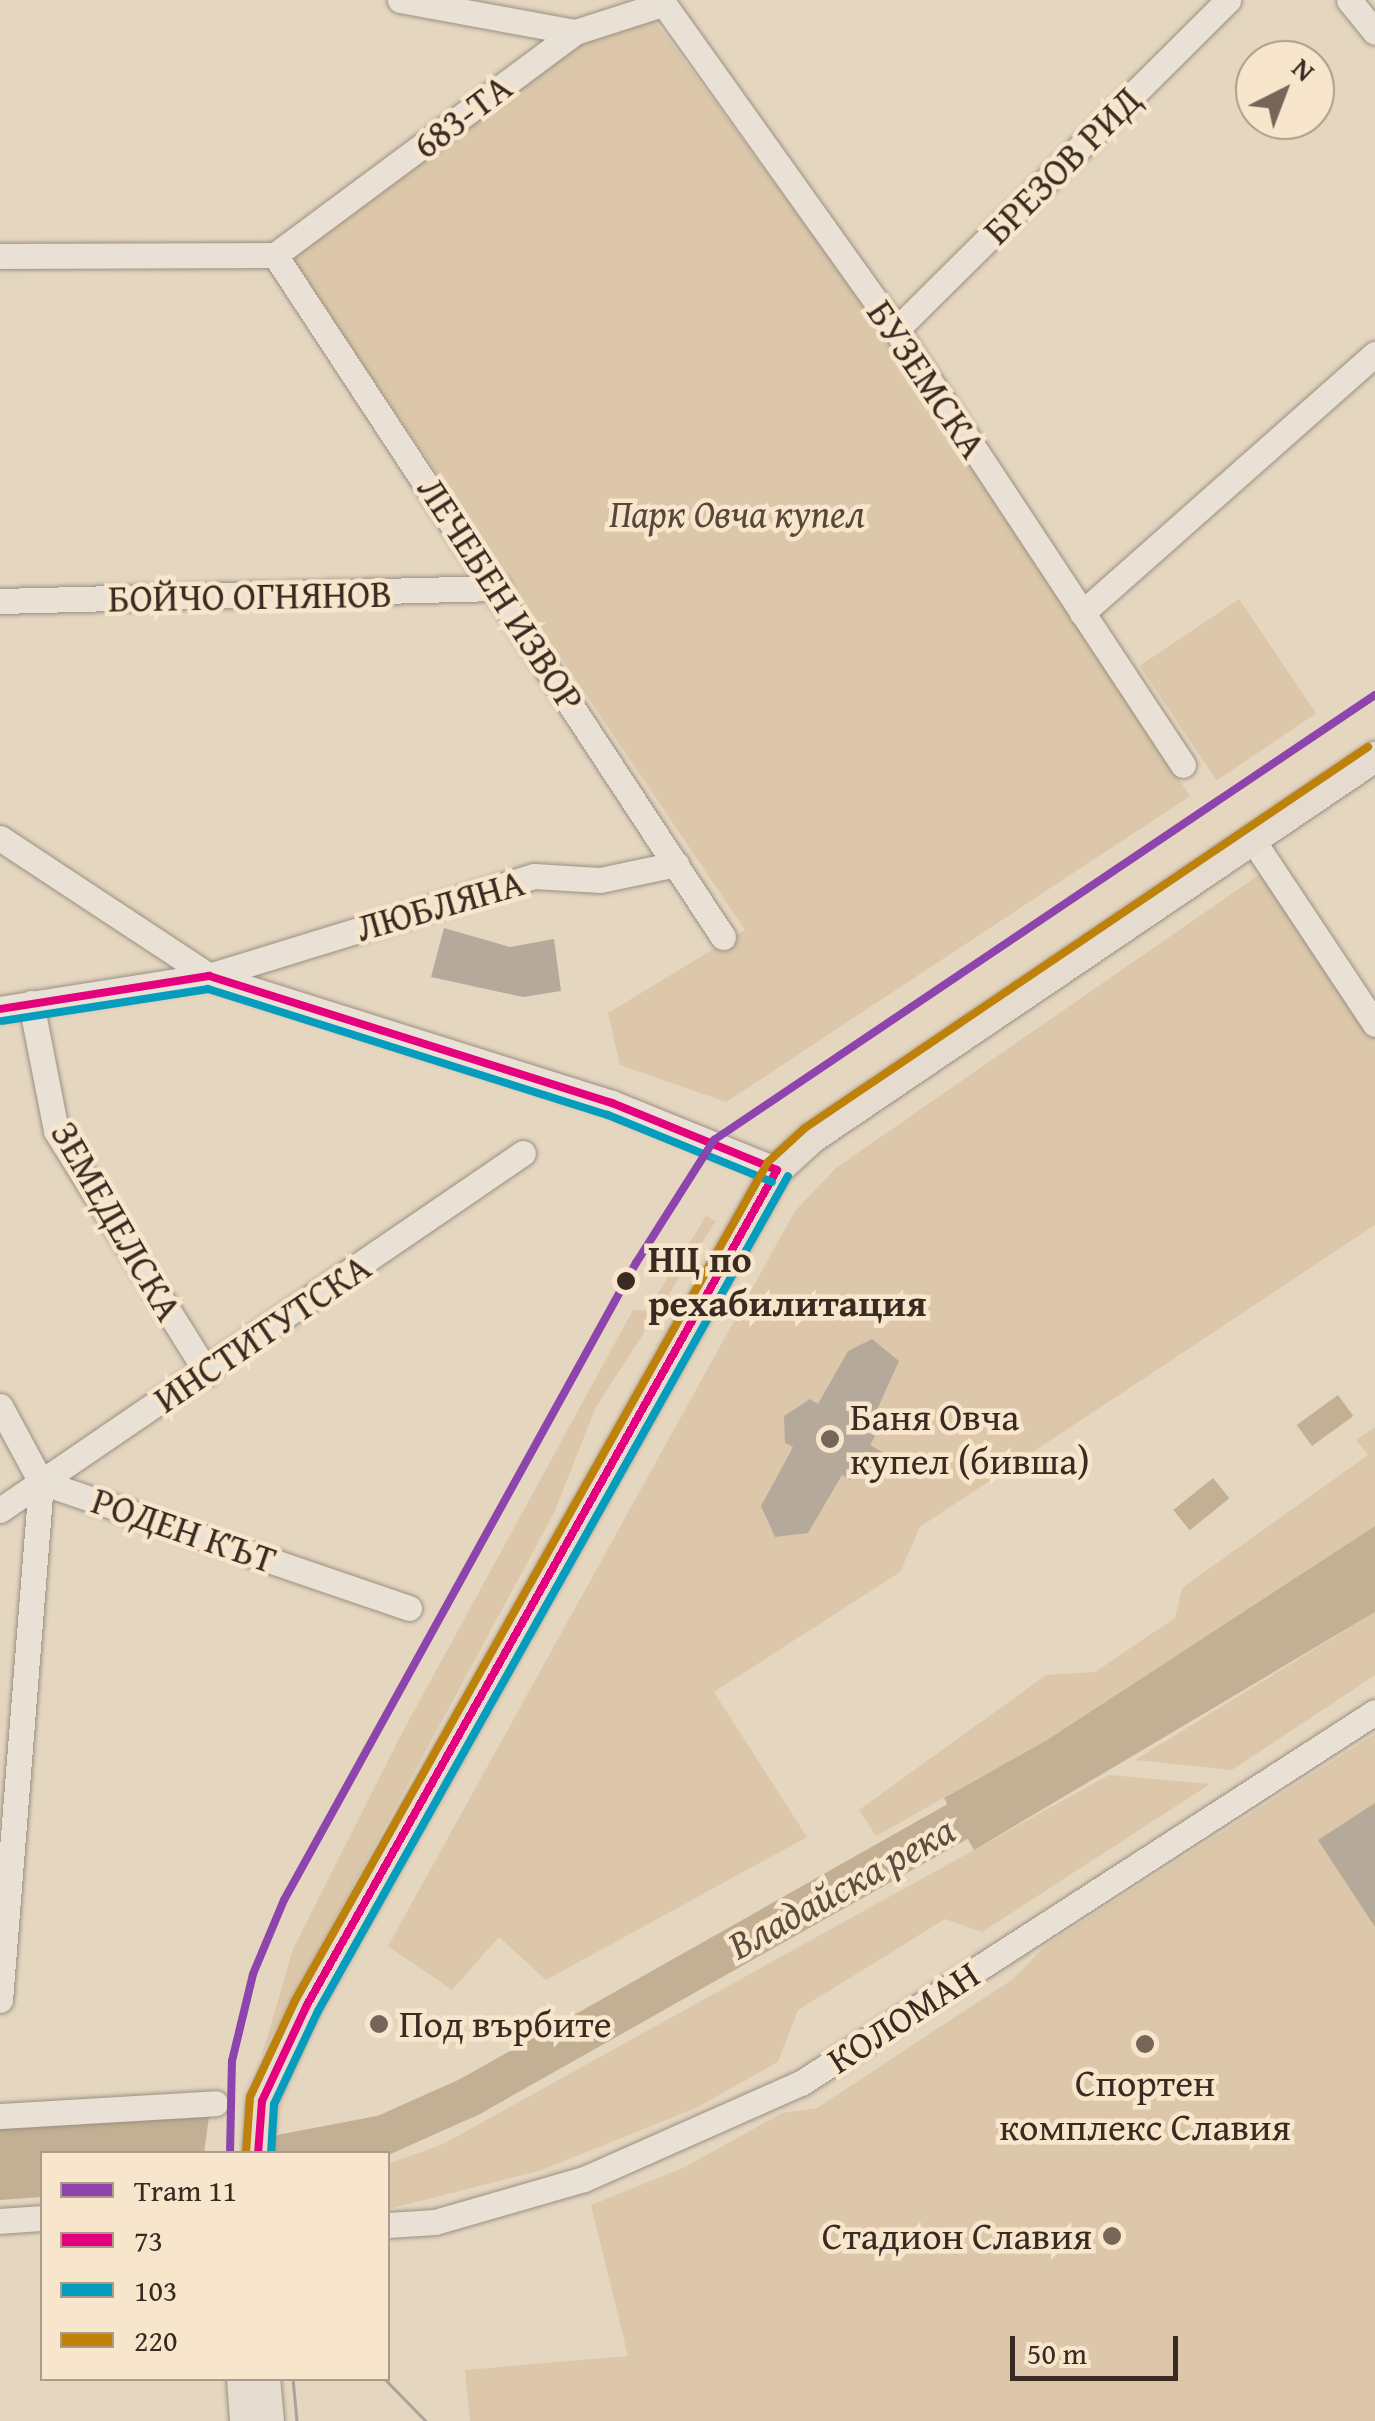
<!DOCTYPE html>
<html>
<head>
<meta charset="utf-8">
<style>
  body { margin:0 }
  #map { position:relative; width:1375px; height:2421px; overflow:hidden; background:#e5d6bf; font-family:"Gentium Book Plus",serif }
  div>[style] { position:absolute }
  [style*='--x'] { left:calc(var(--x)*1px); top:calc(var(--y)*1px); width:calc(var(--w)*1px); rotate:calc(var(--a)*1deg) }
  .green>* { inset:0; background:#dcc7aa; transform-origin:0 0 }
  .water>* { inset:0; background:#c3af93; transform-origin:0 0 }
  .river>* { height:40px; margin:-20px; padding:0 20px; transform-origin:20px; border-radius:20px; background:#c3af93 }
  .building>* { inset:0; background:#b4a99a }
  .roads { filter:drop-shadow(0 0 2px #9a9082) drop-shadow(0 0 2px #9a9082) }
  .minor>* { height:25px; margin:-12.5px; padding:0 12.5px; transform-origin:12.5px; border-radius:12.5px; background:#e9e1d6 }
  .major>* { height:30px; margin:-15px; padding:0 15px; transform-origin:15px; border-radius:15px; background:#e5dccf }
  .tram>* { height:2.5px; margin:-1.25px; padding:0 1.25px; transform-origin:1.25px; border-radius:1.25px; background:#aaa39a }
  .bus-1>* { height:8px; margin:-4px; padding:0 4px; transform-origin:4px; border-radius:4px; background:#e5007d }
  .bus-2>* { height:8px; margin:-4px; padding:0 4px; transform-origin:4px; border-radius:4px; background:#069cbd }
  .bus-3>* { height:8px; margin:-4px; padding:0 4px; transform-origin:4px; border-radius:4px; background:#be810a }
  .tram-1>* { height:8px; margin:-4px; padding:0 4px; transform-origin:4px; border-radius:4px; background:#8e44ad }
  .dots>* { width:28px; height:28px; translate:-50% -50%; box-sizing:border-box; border:5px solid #f8e6cc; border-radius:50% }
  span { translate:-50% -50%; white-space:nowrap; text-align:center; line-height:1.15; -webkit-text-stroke:9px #f8e6cc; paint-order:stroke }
  .street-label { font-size:38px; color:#392a22 }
  .park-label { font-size:38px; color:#58473a; font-style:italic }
  .stop-label { font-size:38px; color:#392a22; font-weight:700 }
  .left { translate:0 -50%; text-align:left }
  .poi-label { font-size:38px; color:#392a22 }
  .right { translate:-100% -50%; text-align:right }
  .water-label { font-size:40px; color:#5e4d3e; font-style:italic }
  .legend { position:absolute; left:40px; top:2151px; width:350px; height:230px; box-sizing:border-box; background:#f8e6cc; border:2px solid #ac9b88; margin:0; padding:12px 18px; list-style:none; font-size:30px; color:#392a22 }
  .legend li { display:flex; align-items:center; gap:20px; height:50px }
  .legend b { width:50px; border:2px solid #ac9b88 }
  .north { position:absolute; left:1235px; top:40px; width:100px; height:100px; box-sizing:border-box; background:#f8e6cc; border:2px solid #ac9b88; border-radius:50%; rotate:42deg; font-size:28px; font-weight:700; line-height:40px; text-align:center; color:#392a22 }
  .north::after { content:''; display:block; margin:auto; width:35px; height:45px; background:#756659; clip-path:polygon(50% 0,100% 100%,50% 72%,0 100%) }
  .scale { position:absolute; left:1010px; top:2336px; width:168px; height:45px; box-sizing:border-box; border:5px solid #392a22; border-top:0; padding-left:12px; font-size:30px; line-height:35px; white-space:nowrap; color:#392a22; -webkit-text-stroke:8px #f8e6cc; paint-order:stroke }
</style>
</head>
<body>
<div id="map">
  <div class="green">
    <i style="clip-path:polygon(652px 17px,891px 341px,1190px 796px,726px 1102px,620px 1065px,608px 1013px,745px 930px,290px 256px,579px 42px)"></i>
    <i style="left:1239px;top:599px;width:138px;height:120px;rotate:56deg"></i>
    <i style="clip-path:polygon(1263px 872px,1375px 1038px,1375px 1225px,920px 1527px,900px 1572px,714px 1692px,807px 1837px,546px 1980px,499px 1937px,452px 1990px,388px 1946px,795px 1211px,836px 1168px)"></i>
    <i style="clip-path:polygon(706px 1216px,716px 1221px,596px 1407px,553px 1515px,262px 2055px,293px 1949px,403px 1731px,633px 1310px,647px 1311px)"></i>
    <i style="clip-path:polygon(1375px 1427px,1375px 1526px,1047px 1740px,876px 1836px,859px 1810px,1046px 1675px,1095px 1672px,1175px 1618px,1182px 1588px,1368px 1455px,1356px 1440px)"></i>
    <i style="clip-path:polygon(1375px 1612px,1375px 1675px,1232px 1770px,1135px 1760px)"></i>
    <i style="clip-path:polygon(1375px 1734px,1375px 2421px,470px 2421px,465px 2370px,628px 2356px,591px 2205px,683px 2168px,782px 2113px,817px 2108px,1013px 1979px,1046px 1945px)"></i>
    <i style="clip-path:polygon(1109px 1775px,1210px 1784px,982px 1932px,945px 1919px,798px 2010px,778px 2062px,696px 2108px,539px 2171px,388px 2209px,388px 2164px,443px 2144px)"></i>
  </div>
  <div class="water">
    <i style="left:1338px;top:1395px;width:26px;height:51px;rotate:54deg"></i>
    <i style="left:1213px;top:1478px;width:26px;height:51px;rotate:51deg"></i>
    <i style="clip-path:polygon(1375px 1526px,1375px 1612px,974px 1850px,944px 1798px,1047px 1740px)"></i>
    <i style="clip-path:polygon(209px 2117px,204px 2153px,42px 2154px,42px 2197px,0 2200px,0 2129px)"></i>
  </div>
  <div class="river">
    <i style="--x:285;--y:2154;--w:101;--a:-10.9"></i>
    <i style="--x:384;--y:2135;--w:95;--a:-24.1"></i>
    <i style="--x:471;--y:2096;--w:614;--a:-29.44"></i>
  </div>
  <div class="building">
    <i style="clip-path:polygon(444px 928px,510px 947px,554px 939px,561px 991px,523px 997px,431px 977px)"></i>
    <i style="clip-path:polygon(872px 1339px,899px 1361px,867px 1432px,875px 1436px,870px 1445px,889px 1456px,874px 1482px,855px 1471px,850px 1480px,842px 1475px,808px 1533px,775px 1537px,761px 1506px,793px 1447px,785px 1443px,784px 1416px,810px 1399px,818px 1404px,848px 1351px)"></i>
    <i style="clip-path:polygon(1375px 1803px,1375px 1927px,1318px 1840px)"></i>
  </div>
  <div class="roads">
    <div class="minor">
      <i style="--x:400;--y:0;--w:178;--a:10.4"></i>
      <i style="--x:661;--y:0;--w:405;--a:54.5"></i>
      <i style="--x:896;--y:330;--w:521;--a:56.58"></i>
      <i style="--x:1349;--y:0;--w:41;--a:50.9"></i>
      <i style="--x:275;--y:255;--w:816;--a:56.7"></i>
      <i style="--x:275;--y:255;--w:374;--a:-36.6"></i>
      <i style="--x:575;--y:32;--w:91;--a:-17.8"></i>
      <i style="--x:0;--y:256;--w:275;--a:-0.2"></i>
      <i style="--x:896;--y:330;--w:468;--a:-44.8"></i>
      <i style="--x:0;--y:601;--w:499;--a:-1.5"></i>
      <i style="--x:1082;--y:613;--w:391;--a:-41.5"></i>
      <i style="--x:0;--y:838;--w:250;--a:33.4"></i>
      <i style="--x:209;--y:976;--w:340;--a:-17.1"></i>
      <i style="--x:534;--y:876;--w:66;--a:3.5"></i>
      <i style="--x:600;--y:880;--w:78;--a:-11.9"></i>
      <i style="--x:1252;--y:839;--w:222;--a:56.4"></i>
      <i style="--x:31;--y:1003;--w:130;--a:78.9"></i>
      <i style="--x:56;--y:1131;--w:285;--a:58"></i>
      <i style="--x:0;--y:1009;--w:212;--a:-9"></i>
      <i style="--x:209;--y:976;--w:423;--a:17.5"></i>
      <i style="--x:612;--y:1103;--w:178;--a:22.1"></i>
      <i style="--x:0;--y:1406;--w:86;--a:61.7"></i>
      <i style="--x:41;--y:1482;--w:389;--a:18.9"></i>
      <i style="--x:0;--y:1510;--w:633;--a:-34.32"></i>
      <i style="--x:0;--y:2000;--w:520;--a:-85.47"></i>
      <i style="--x:0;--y:2116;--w:216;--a:-3.4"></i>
      <i style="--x:0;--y:2221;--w:42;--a:-4.1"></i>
      <i style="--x:388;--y:2225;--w:47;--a:-3.7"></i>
      <i style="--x:435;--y:2222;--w:155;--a:-16.1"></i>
      <i style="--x:584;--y:2179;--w:237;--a:-23.9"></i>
      <i style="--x:801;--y:2083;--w:683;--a:-32.88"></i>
    </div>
    <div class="major">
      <i style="--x:258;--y:2154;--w:53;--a:-85.7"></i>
      <i style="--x:262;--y:2101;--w:106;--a:-64.9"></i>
      <i style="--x:307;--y:2005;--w:958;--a:-60.63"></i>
      <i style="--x:777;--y:1170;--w:47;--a:-42.4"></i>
      <i style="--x:812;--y:1138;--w:680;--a:-34.09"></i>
      <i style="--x:242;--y:2378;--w:43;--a:86"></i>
      <i style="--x:265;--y:2378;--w:43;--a:84.7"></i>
    </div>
  </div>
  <div class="tram">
    <i style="--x:293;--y:2378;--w:43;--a:84.7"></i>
    <i style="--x:384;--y:2378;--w:60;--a:45.7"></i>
  </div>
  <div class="bus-1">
    <i style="--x:0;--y:1009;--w:212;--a:-9"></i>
    <i style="--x:209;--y:976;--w:423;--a:17.5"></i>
    <i style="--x:612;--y:1103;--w:178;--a:22.1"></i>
    <i style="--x:258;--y:2154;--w:53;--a:-85.7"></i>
    <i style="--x:262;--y:2101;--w:106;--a:-64.9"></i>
    <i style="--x:307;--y:2005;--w:958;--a:-60.63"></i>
  </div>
  <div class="bus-2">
    <i style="--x:2;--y:1021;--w:208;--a:-8.8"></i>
    <i style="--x:208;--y:989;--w:419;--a:17.5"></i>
    <i style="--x:608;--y:1115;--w:177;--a:22.2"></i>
    <i style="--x:271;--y:2154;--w:50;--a:-86.6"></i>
    <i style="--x:274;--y:2104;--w:103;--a:-64.7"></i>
    <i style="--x:318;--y:2011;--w:958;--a:-60.63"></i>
  </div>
  <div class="bus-3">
    <i style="--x:246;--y:2153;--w:56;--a:-85.9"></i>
    <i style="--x:250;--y:2097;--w:108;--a:-64.9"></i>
    <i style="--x:296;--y:1999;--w:961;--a:-60.58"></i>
    <i style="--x:768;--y:1162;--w:50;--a:-42.6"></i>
    <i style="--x:805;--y:1128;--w:680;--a:-34.09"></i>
  </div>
  <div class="tram-1">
    <i style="--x:230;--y:2154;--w:93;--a:-88.8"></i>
    <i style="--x:232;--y:2061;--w:89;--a:-76.4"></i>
    <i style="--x:253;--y:1974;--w:80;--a:-67.3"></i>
    <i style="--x:284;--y:1900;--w:728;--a:-61.08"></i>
    <i style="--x:636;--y:1263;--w:146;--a:-57.6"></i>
    <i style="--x:714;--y:1140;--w:797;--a:-33.95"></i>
  </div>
  <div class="dots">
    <i style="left:626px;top:1281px;background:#392a22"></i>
    <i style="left:830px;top:1439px;background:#756659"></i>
    <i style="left:379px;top:2024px;background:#756659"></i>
    <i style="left:1145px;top:2044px;background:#756659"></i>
    <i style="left:1112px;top:2236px;background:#756659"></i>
  </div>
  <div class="street-label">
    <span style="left:462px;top:116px;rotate:-37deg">683-ТА</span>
    <span style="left:1062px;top:165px;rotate:-45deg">БРЕЗОВ РИД</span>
    <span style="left:927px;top:379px;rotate:56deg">БУЗЕМСКА</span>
    <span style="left:501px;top:594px;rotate:57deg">ЛЕЧЕБЕН ИЗВОР</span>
    <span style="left:250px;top:596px;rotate:-1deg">БОЙЧО ОГНЯНОВ</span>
    <span style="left:440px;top:905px;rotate:-16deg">ЛЮБЛЯНА</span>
    <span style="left:117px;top:1221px;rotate:60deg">ЗЕМЕДЕЛСКА</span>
    <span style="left:262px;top:1333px;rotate:-34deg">ИНСТИТУТСКА</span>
    <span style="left:184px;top:1530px;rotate:19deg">РОДЕН КЪТ</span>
    <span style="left:903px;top:2017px;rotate:-33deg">КОЛОМАН</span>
  </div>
  <div class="park-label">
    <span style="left:737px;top:514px">Парк Овча купел</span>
  </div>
  <div class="stop-label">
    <span class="left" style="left:648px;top:1281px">НЦ по<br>рехабилитация</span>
  </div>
  <div class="poi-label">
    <span class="left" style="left:850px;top:1439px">Баня Овча<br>купел (бивша)</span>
    <span class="left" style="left:399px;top:2024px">Под върбите</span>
    <span style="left:1145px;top:2105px">Спортен<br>комплекс Славия</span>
    <span class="right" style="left:1092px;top:2236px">Стадион Славия</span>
  </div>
  <div class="water-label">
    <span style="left:841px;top:1887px;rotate:-29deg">Владайска река</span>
  </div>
  <ul class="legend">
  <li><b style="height:12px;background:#8e44ad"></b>Tram 11</li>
  <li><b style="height:12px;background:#e5007d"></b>73</li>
  <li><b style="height:12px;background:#069cbd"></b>103</li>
  <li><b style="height:12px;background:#be810a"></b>220</li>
  </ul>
  <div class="north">N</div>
  <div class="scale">50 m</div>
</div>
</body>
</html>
